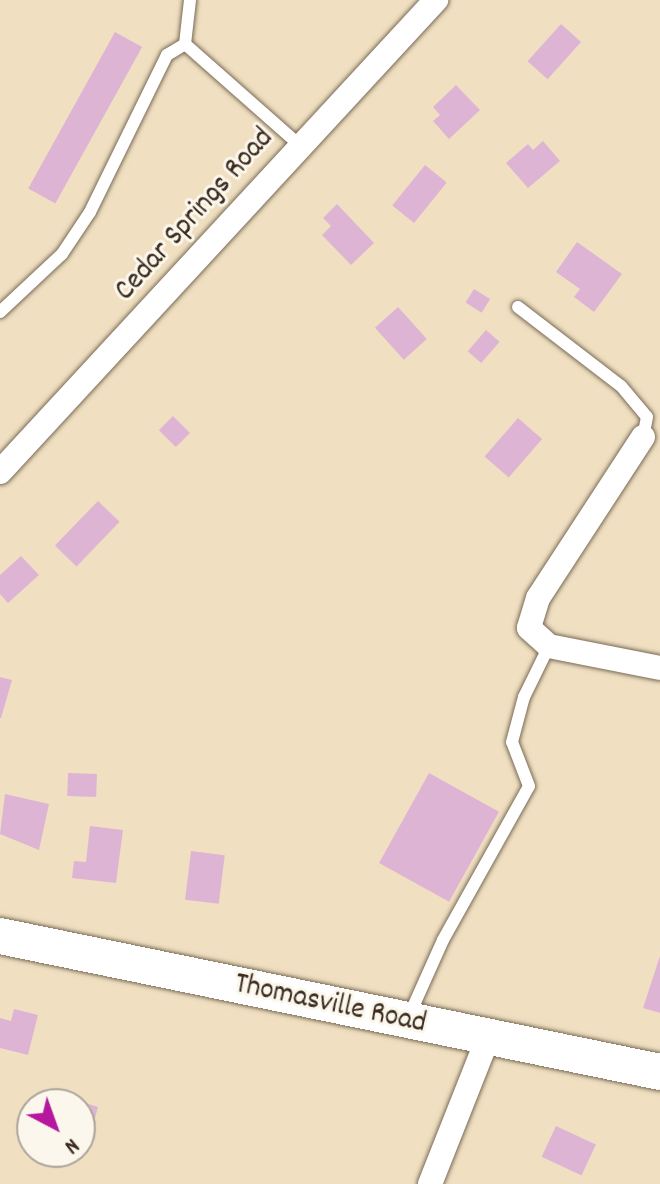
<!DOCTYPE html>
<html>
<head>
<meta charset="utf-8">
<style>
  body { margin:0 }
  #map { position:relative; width:660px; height:1184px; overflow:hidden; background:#f0e0c1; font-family:Dekko,sans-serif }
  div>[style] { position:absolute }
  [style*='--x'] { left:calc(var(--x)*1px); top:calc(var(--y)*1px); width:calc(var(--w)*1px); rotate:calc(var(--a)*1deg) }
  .building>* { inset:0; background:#deb4d5; transform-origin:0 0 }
  .roads { filter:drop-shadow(0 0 2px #7a6a57) drop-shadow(0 0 2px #7a6a57) }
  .service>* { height:12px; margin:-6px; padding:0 6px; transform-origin:6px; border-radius:6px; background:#fff }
  .minor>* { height:24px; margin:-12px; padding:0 12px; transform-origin:12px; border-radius:12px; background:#fff }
  .primary>* { height:36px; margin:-18px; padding:0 18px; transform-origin:18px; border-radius:18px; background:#fff }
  span { translate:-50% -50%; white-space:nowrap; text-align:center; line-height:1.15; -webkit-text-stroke:6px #fbf7ec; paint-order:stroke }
  .street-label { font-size:30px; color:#3b2a1e }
  .north { position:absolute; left:16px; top:1088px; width:80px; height:80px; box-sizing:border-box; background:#fbf7ec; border:2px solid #aea59a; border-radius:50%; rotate:139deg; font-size:22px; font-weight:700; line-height:32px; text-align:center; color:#3b2a1e }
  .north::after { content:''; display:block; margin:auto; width:28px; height:36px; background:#b5179e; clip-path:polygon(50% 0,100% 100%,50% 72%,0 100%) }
</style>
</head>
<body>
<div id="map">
  <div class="building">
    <i style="left:561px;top:24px;width:27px;height:50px;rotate:42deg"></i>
    <i style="left:115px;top:32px;width:31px;height:179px;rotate:29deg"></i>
    <i style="clip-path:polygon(456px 85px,480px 110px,449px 139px,433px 121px,440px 115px,433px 107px)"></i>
    <i style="clip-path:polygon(543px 141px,560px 161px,528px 188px,506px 163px,528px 144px,533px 150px)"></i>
    <i style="left:425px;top:165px;width:28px;height:52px;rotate:39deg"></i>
    <i style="clip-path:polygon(337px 204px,374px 243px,351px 265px,322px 235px,331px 226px,323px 218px)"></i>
    <i style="clip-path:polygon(577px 242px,622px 274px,594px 312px,574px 297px,580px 289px,556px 272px)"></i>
    <i style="left:474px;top:289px;width:19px;height:16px;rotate:32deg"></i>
    <i style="left:398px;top:307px;width:43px;height:31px;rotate:48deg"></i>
    <i style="left:486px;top:330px;width:18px;height:28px;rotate:41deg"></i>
    <i style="left:173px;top:416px;width:24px;height:20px;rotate:45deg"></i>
    <i style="left:518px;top:418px;width:32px;height:51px;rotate:41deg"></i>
    <i style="left:98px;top:501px;width:30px;height:62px;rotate:44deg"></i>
    <i style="clip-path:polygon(21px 556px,39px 575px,8px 603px,0 594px,0 575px)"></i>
    <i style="clip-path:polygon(0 677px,12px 680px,1px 718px,0 718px)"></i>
    <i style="left:68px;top:773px;width:29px;height:23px;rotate:2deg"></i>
    <i style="left:429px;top:773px;width:80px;height:103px;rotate:29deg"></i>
    <i style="clip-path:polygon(5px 794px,49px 804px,39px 850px,0 834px)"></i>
    <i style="clip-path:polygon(90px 826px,123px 830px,116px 883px,72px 878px,74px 861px,86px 862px)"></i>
    <i style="left:191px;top:851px;width:34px;height:49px;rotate:7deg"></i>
    <i style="clip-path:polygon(660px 956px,660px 1013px,643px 1008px)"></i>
    <i style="clip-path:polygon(14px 1009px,38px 1015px,28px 1055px,0 1048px,0 1018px,11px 1021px)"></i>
    <i style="clip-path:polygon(76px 1100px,98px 1107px,89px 1140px,80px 1138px)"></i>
    <i style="left:556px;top:1126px;width:44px;height:34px;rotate:25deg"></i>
  </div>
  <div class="roads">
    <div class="service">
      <i style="--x:185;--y:44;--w:156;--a:41.4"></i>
      <i style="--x:518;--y:307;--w:130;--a:37.5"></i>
      <i style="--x:621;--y:386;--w:40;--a:50"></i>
      <i style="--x:647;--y:417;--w:20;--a:101"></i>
      <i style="--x:0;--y:312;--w:85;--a:-43.1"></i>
      <i style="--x:62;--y:254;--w:50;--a:-56.3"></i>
      <i style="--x:90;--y:212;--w:175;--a:-63.9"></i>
      <i style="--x:167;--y:55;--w:21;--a:-31"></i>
      <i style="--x:185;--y:44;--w:44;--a:-83.5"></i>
      <i style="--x:409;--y:1016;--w:83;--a:-65.9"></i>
      <i style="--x:443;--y:940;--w:176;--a:-60.8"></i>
      <i style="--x:529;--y:786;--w:47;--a:-111.1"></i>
      <i style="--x:512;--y:742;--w:47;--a:-75.1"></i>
      <i style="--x:524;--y:697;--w:57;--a:-63.9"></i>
    </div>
    <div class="minor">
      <i style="--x:643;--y:437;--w:192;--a:123.1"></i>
      <i style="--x:538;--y:598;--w:31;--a:107"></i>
      <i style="--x:529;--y:628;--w:27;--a:42"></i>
      <i style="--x:549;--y:646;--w:113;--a:11.2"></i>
      <i style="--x:0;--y:472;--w:643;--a:-47.27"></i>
      <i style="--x:430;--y:1184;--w:155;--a:-68.4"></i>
    </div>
    <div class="primary">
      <i style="--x:0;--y:936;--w:674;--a:11.64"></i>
    </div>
  </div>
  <div class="street-label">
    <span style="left:196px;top:216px;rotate:-48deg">Cedar Springs Road</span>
    <span style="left:330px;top:1006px;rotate:12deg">Thomasville Road</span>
  </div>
  <div class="north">N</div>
</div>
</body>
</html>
